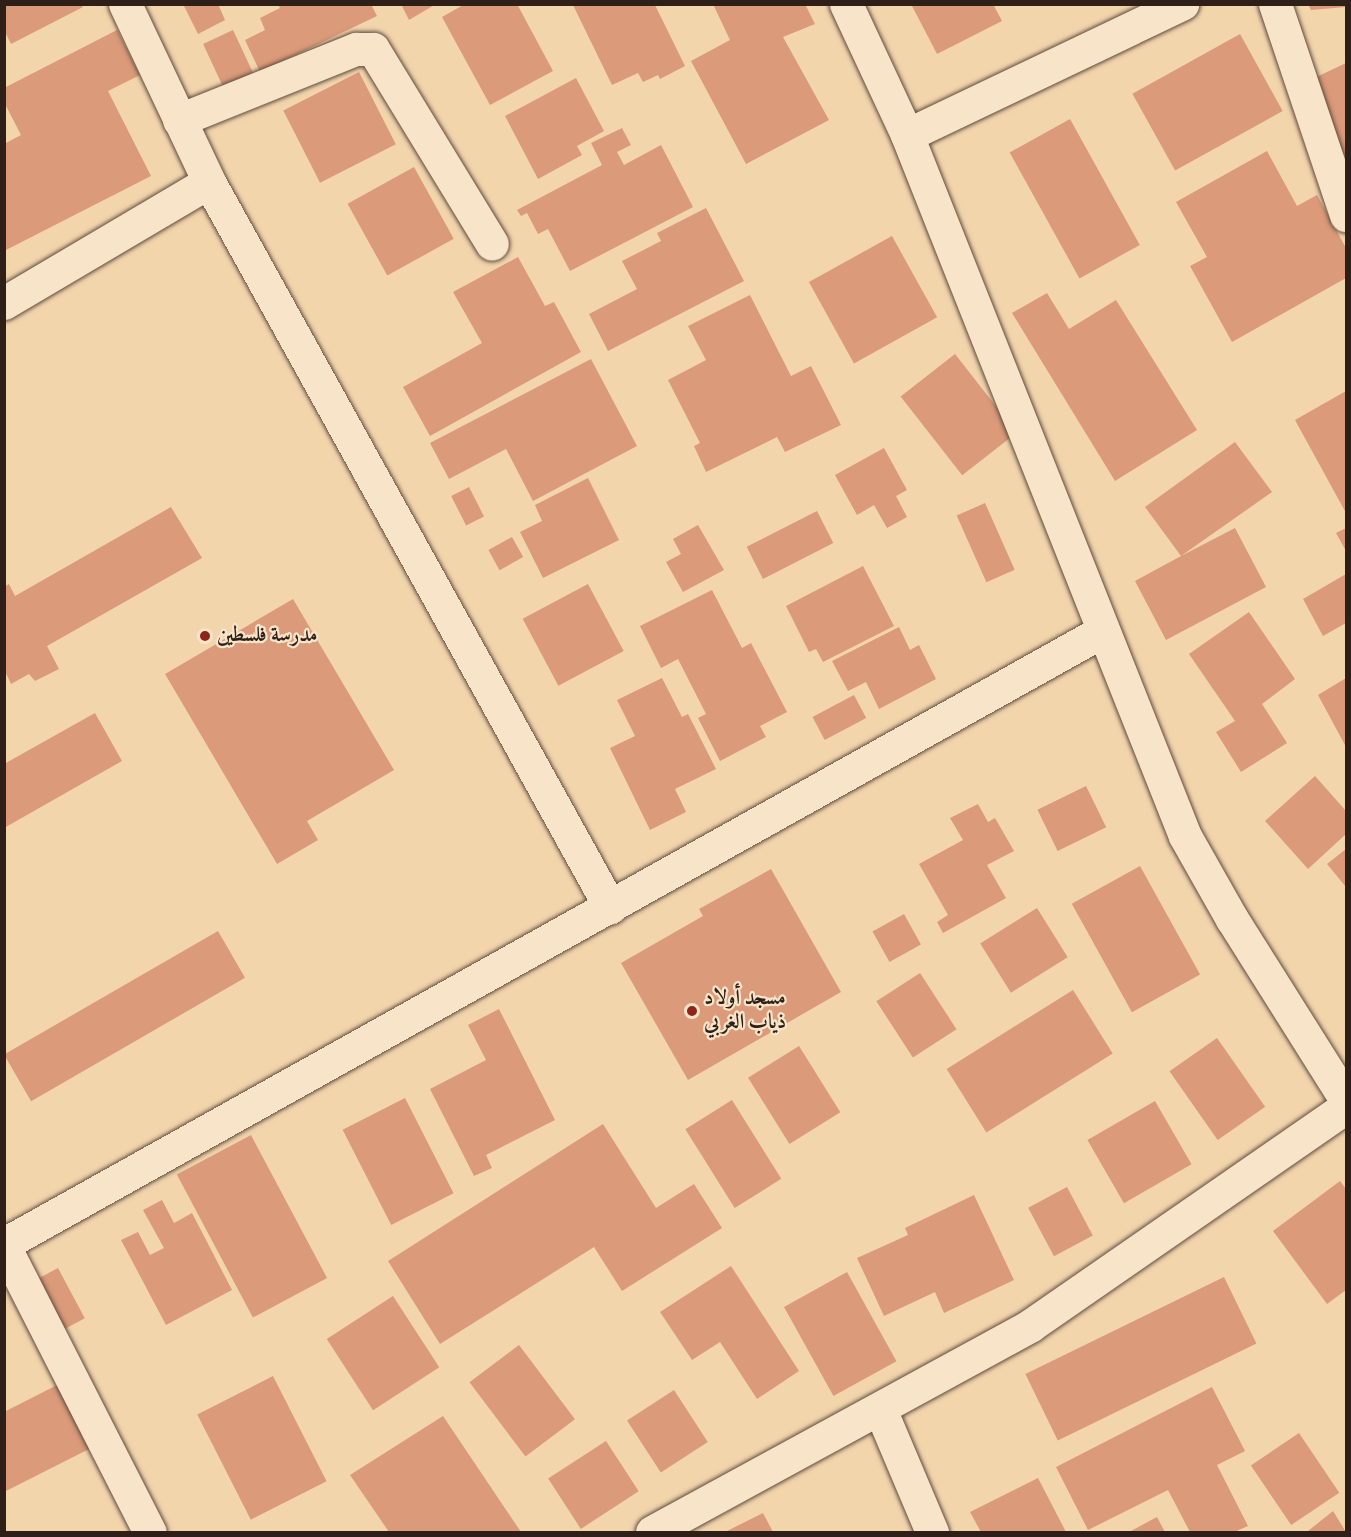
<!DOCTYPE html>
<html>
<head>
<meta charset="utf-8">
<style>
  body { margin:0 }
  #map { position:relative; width:1351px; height:1537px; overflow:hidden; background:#f3d5ac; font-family:Vollkorn,Amiri,serif }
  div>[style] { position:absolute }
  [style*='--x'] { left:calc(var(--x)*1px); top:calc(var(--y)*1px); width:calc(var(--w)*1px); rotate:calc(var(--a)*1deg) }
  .building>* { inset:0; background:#db9a79; transform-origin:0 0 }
  .roads { filter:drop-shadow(0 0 2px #5f4c3e) drop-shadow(0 0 2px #5f4c3e) }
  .minor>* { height:33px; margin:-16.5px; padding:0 16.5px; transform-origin:16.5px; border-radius:16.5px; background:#f7e4c9 }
  .dots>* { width:16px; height:16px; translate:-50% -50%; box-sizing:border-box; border:3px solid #f7e4c9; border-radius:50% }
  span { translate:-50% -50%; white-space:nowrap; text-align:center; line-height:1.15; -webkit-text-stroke:4.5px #f7e4c9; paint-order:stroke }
  .poi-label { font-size:21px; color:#2e1f19; font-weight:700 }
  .left { translate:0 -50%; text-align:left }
  .frame { position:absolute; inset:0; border:6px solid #2e1f19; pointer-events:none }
</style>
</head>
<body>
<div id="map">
  <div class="building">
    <i style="clip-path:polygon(183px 4px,218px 4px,225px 20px,198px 34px)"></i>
    <i style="clip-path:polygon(278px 4px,371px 4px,377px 16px,260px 72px,245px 40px,265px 30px,260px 18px,280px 8px)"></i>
    <i style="clip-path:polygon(401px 4px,436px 4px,409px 20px)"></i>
    <i style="clip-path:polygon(465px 4px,517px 4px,553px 71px,490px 105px,442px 17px)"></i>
    <i style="clip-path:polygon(713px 4px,805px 4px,815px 24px,783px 37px,829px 120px,746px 164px,691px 61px,730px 40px)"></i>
    <i style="clip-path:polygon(911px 4px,993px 4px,1002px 21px,937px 54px)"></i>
    <i style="clip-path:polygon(1308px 4px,1346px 4px,1346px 7px,1311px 10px)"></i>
    <i style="clip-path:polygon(4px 5px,81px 5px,83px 7px,11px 44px,4px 30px)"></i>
    <i style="clip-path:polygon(573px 5px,655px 5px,685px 66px,660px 79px,658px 75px,643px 82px,638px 73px,612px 85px)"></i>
    <i style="clip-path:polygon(117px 30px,140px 75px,108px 91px,151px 176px,4px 251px,4px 144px,21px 135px,4px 102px,4px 88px)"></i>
    <i style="left:233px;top:30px;width:47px;height:33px;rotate:65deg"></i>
    <i style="left:1240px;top:34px;width:88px;height:123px;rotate:61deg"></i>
    <i style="clip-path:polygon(1346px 63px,1346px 159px,1308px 81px)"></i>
    <i style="left:359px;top:72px;width:81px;height:85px;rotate:63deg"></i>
    <i style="clip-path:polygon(576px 78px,604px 131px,577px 146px,582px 155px,538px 179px,505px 116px)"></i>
    <i style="left:1070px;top:119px;width:144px;height:69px;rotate:61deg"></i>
    <i style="clip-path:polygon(622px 128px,631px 145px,617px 152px,624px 165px,661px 145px,693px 207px,570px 271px,548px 229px,538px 234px,527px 213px,521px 216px,517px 210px,602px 165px,591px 143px)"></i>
    <i style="clip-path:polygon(1267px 151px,1297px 206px,1317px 195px,1346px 248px,1346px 278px,1232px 342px,1190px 266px,1207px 257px,1176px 202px)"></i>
    <i style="left:414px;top:167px;width:82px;height:76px;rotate:61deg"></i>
    <i style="clip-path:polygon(706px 208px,744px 281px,608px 351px,589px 314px,637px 289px,622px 261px,661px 241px,657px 233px)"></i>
    <i style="left:892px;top:236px;width:93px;height:95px;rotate:61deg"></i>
    <i style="clip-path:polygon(518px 257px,545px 306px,554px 302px,581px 352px,430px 436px,403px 387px,482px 343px,453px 292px)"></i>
    <i style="clip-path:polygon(1047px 293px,1069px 329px,1116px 300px,1197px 430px,1115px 481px,1012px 313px)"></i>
    <i style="clip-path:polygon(750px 295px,791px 376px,811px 366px,841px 425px,785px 452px,777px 437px,706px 472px,694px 446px,700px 443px,668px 380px,706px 360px,688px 326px)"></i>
    <i style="left:955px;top:354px;width:100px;height:69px;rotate:52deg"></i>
    <i style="clip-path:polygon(591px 359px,637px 446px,533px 501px,506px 449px,449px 479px,430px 443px)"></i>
    <i style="clip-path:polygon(1346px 391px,1346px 513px,1295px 420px)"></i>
    <i style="clip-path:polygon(1235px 442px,1272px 492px,1181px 556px,1235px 528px,1266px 587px,1166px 640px,1135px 581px,1181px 556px,1145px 507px)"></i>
    <i style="clip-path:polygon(884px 448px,907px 490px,896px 496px,907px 517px,887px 528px,874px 505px,857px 515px,835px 475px)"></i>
    <i style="clip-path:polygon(588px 478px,619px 540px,543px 578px,520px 532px,542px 521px,535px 505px)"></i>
    <i style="left:469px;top:487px;width:33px;height:20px;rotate:63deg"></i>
    <i style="left:985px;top:503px;width:73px;height:31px;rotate:66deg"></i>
    <i style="clip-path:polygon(171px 507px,202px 558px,47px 646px,59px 669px,35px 681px,29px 674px,11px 684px,4px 669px,4px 587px,9px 584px,15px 596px)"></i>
    <i style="left:817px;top:511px;width:36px;height:79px;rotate:63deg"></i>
    <i style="clip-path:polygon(698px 525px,724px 570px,683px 592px,666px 562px,681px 554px,673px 539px)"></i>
    <i style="clip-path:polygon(1346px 528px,1346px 551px,1336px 533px)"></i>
    <i style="left:512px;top:537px;width:23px;height:27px;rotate:61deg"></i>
    <i style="clip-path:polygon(863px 566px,894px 626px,823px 662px,816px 649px,809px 652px,786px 606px)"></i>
    <i style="clip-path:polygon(1346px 574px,1346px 623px,1323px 636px,1303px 599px)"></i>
    <i style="left:588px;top:584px;width:76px;height:74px;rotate:62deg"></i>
    <i style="clip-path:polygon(712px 590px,742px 648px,751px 643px,787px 712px,760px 726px,766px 737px,720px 761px,698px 718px,706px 714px,678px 659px,661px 668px,640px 626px)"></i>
    <i style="clip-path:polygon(293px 599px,394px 770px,307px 821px,318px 840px,277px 864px,165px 674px)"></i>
    <i style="clip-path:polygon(1249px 612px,1295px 679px,1262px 704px,1287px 743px,1241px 772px,1216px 732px,1235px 721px,1189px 654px)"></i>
    <i style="clip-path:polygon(899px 627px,910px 650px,919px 645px,936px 679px,879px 709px,866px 682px,848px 691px,832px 661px)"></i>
    <i style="clip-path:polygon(662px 678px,682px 717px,688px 714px,716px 769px,675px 789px,686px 812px,650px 830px,610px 748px,635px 736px,617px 700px)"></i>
    <i style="clip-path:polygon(1346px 678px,1346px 747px,1318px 695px)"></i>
    <i style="left:854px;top:695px;width:26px;height:47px;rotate:62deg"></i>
    <i style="clip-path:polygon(95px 713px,122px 761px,4px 828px,4px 764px)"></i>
    <i style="clip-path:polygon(1315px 776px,1346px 811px,1346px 834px,1308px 869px,1265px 821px)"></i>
    <i style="left:1086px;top:786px;width:46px;height:54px;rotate:64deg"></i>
    <i style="clip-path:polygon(978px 804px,988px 822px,995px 818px,1014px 851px,987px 865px,1006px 898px,943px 933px,937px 922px,948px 915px,919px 864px,963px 840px,950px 818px)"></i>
    <i style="clip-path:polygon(1346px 849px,1346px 887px,1327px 864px)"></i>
    <i style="left:1140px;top:866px;width:124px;height:78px;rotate:61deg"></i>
    <i style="clip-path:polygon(771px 869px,841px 992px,688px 1080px,621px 963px,703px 916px,699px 909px)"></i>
    <i style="left:1037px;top:908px;width:58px;height:67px;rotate:58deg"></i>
    <i style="left:904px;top:914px;width:35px;height:36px;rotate:61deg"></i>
    <i style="left:218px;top:931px;width:54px;height:247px;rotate:60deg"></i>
    <i style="left:920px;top:973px;width:67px;height:52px;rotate:57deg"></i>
    <i style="left:1073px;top:990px;width:75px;height:149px;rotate:58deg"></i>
    <i style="clip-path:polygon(499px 1009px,555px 1120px,486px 1155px,492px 1168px,474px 1176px,430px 1089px,486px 1060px,468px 1025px)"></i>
    <i style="left:1217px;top:1038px;width:84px;height:58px;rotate:55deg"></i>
    <i style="left:799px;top:1046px;width:78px;height:60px;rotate:58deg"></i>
    <i style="left:405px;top:1098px;width:107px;height:70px;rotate:63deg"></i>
    <i style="left:732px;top:1100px;width:93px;height:55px;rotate:58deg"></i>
    <i style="left:1155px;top:1101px;width:73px;height:78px;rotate:60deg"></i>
    <i style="clip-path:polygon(603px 1124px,656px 1208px,694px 1184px,722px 1228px,622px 1291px,594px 1247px,440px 1344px,388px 1261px)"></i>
    <i style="left:251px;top:1135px;width:162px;height:84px;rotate:62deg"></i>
    <i style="clip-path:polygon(1340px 1181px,1346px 1189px,1346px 1290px,1327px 1304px,1273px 1231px)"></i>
    <i style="left:1067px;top:1187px;width:55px;height:44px;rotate:62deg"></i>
    <i style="clip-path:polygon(974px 1195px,1014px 1280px,944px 1313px,935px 1292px,884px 1316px,857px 1258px,908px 1235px,905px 1228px)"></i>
    <i style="clip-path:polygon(162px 1200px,174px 1223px,192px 1213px,232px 1290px,166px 1325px,121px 1240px,138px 1232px,150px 1255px,164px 1248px,143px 1210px)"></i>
    <i style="clip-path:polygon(731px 1266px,799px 1371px,757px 1399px,720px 1342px,692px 1360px,660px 1312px)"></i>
    <i style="left:58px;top:1268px;width:57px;height:35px;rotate:62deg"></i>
    <i style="left:847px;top:1272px;width:102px;height:72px;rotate:61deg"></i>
    <i style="left:1224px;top:1277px;width:74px;height:221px;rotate:64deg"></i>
    <i style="left:393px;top:1296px;width:85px;height:79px;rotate:57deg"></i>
    <i style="left:519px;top:1345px;width:93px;height:62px;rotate:53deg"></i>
    <i style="left:273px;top:1376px;width:118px;height:85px;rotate:63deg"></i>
    <i style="clip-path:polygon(63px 1382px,95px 1446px,4px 1492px,4px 1412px)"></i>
    <i style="clip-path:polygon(1212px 1387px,1245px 1451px,1217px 1465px,1248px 1526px,1234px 1532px,1190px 1532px,1168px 1490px,1088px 1530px,1056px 1467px)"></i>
    <i style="left:674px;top:1390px;width:62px;height:56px;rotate:57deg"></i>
    <i style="clip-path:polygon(443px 1416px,521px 1532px,389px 1532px,350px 1475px)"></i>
    <i style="left:1299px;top:1433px;width:72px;height:58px;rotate:56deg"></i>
    <i style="left:606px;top:1441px;width:60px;height:69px;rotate:57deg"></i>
    <i style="clip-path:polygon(1038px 1478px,1066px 1532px,981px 1532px,970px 1512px)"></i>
    <i style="clip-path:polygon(1333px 1511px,1346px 1532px,1306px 1532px,1308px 1531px)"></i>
    <i style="clip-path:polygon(763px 1513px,773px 1532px,725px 1532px)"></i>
    <i style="clip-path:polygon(1157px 1517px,1165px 1532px,1129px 1532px)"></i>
  </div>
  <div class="roads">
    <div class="minor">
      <i style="--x:125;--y:4;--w:197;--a:64.7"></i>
      <i style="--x:209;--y:182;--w:829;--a:61.05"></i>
      <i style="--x:846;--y:4;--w:145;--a:65"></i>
      <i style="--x:907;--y:135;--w:754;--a:68.37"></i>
      <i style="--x:1185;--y:836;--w:95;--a:60.5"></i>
      <i style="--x:1232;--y:919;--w:214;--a:57.8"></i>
      <i style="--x:1275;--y:4;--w:223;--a:71.4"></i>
      <i style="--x:179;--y:120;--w:191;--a:-21.9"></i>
      <i style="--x:356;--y:49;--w:17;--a:0"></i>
      <i style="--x:373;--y:49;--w:228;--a:58.6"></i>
      <i style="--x:907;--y:135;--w:305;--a:-25.5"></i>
      <i style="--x:4;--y:303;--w:238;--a:-30.6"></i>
      <i style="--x:4;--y:1244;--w:1256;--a:-29.16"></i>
      <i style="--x:4;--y:1246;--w:321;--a:63"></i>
      <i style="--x:880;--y:1409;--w:134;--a:67.1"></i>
      <i style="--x:652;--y:1532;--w:432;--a:-28.6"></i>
      <i style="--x:1031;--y:1325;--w:383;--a:-34.7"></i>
    </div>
  </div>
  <div class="dots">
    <i style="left:205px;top:636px;background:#8f2418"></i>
    <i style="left:692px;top:1011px;background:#8f2418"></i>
  </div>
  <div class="poi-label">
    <span class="left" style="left:217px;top:636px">مدرسة فلسطين</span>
    <span class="left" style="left:704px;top:1011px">مسجد أولاد<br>ذياب الغربي</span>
  </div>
  <div class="frame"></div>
</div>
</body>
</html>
